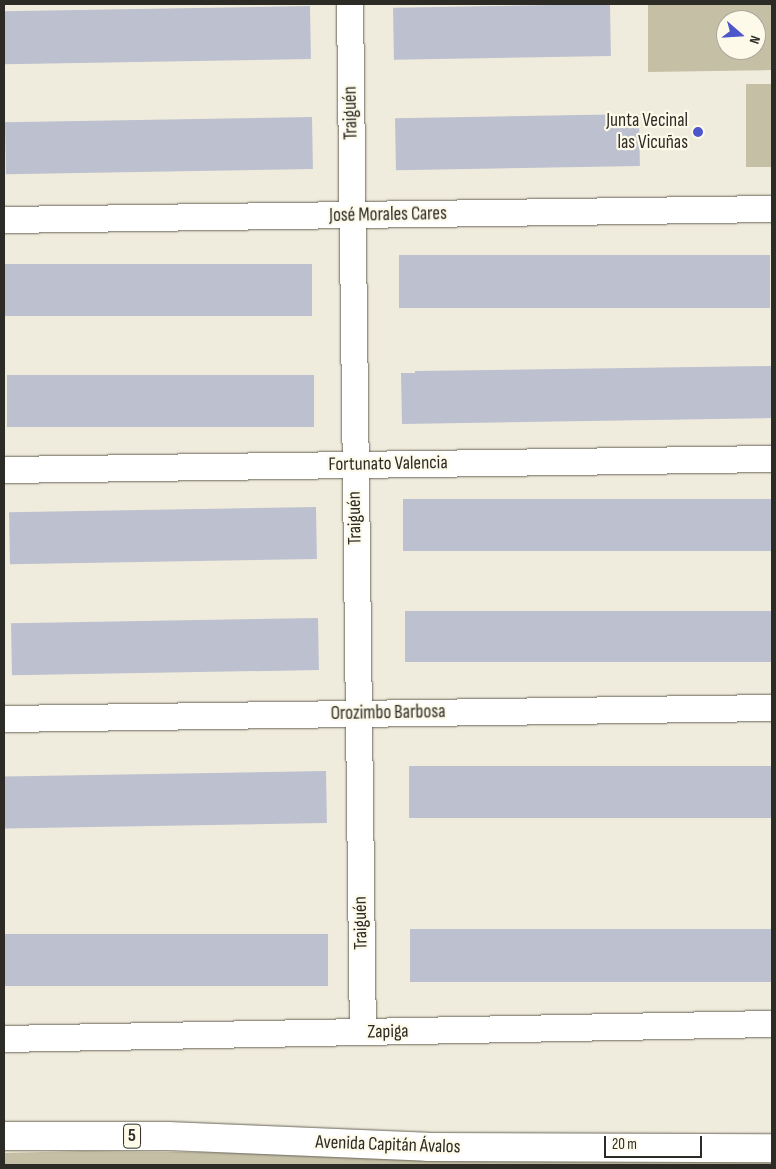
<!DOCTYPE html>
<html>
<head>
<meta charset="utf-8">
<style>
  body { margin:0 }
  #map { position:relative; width:776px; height:1169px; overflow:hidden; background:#f0ecdd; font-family:"Sofia Sans Condensed",sans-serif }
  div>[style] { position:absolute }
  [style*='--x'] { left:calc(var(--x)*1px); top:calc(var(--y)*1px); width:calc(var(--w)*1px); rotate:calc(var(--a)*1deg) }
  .green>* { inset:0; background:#c5bfa6; transform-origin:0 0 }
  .building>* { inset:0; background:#bdc0ce; transform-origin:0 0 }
  .roads { filter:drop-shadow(0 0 1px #686558) drop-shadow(0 0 1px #686558) }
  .street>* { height:26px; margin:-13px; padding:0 13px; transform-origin:13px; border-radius:13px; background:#fff }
  .highway>* { height:28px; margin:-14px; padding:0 14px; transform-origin:14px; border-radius:14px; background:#fff }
  .dots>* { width:14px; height:14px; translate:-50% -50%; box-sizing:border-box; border:2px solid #fdfaea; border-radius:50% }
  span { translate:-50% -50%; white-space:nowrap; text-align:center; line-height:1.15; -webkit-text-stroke:4.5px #fdfaea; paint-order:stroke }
  .shield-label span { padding:1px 4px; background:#fdfaea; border:1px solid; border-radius:4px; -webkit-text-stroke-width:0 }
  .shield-label { font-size:18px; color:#2d2b26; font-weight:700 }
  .street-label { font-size:19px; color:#2d2b26 }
  .poi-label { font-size:19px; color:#2d2b26 }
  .right { translate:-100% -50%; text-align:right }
  .frame { position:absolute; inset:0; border:5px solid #2d2b26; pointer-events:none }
  .north { position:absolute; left:716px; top:10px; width:50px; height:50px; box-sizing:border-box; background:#fdfaea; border:1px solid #aaa79c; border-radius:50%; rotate:109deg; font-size:14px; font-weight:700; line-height:20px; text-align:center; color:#2d2b26 }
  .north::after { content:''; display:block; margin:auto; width:18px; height:22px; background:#4e56cc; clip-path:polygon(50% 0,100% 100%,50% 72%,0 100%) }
  .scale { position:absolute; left:604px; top:1136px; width:98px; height:22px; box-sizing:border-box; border:2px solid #2d2b26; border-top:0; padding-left:6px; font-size:15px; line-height:18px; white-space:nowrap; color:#2d2b26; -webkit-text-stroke:4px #fdfaea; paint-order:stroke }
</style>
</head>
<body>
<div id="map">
  <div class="green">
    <i style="clip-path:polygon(evenodd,648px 4px,772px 4px,772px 70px,648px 72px,648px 4px,726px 20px,756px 20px,756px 50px,726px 50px,726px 20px)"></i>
    <i style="left:772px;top:84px;width:83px;height:26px;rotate:90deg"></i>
    <i style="clip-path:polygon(84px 1151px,772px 1158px,772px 1165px,4px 1165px,4px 1153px)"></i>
  </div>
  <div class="building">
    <i style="left:610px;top:4px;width:52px;height:217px;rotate:89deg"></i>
    <i style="left:310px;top:6px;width:53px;height:306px;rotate:89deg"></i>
    <i style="left:639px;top:114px;width:52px;height:244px;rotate:89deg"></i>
    <i style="left:312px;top:117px;width:52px;height:307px;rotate:89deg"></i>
    <i style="left:770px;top:255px;width:53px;height:371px;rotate:90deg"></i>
    <i style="left:312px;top:264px;width:52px;height:307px;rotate:90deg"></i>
    <i style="clip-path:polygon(772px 366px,772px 418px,402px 424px,401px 373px,415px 373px,415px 371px)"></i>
    <i style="left:314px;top:375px;width:52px;height:307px;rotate:90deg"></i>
    <i style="left:772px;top:499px;width:52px;height:369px;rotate:90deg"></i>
    <i style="left:316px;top:507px;width:52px;height:307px;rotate:89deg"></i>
    <i style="left:772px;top:611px;width:51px;height:367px;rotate:90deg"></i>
    <i style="left:318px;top:618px;width:52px;height:307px;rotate:89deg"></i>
    <i style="left:772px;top:766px;width:52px;height:363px;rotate:90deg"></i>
    <i style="left:326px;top:771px;width:52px;height:322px;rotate:89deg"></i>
    <i style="left:772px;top:929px;width:53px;height:362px;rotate:90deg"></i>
    <i style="left:328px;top:934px;width:52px;height:324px;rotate:90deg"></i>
  </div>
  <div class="roads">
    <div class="street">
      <i style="--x:350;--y:4;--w:1028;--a:89.28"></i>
      <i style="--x:4;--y:220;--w:768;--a:-0.82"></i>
      <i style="--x:4;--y:470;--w:768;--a:-0.82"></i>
      <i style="--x:4;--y:719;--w:768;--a:-0.82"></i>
      <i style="--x:4;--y:1039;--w:768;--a:-1.12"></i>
    </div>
    <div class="highway">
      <i style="--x:4;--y:1136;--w:164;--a:0"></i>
      <i style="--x:168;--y:1136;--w:259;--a:2.4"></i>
      <i style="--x:427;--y:1147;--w:345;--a:0.2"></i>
    </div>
  </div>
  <div class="dots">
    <i style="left:698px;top:132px;background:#4e56cc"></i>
  </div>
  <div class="shield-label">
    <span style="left:132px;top:1136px">5</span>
  </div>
  <div class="street-label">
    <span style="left:351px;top:113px;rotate:-91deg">Traiguén</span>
    <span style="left:388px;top:215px;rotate:-1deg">José Morales Cares</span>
    <span style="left:388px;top:464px;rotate:-1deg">Fortunato Valencia</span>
    <span style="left:355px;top:518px;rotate:-91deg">Traiguén</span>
    <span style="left:388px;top:713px;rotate:-1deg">Orozimbo Barbosa</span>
    <span style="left:361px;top:923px;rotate:-91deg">Traiguén</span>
    <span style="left:388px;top:1032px;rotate:-1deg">Zapiga</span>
    <span style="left:388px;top:1145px;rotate:2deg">Avenida Capitán Ávalos</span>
  </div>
  <div class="poi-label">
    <span class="right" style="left:688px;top:132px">Junta Vecinal<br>las Vicuñas</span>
  </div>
  <div class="frame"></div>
  <div class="north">N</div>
  <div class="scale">20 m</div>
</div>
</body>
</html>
